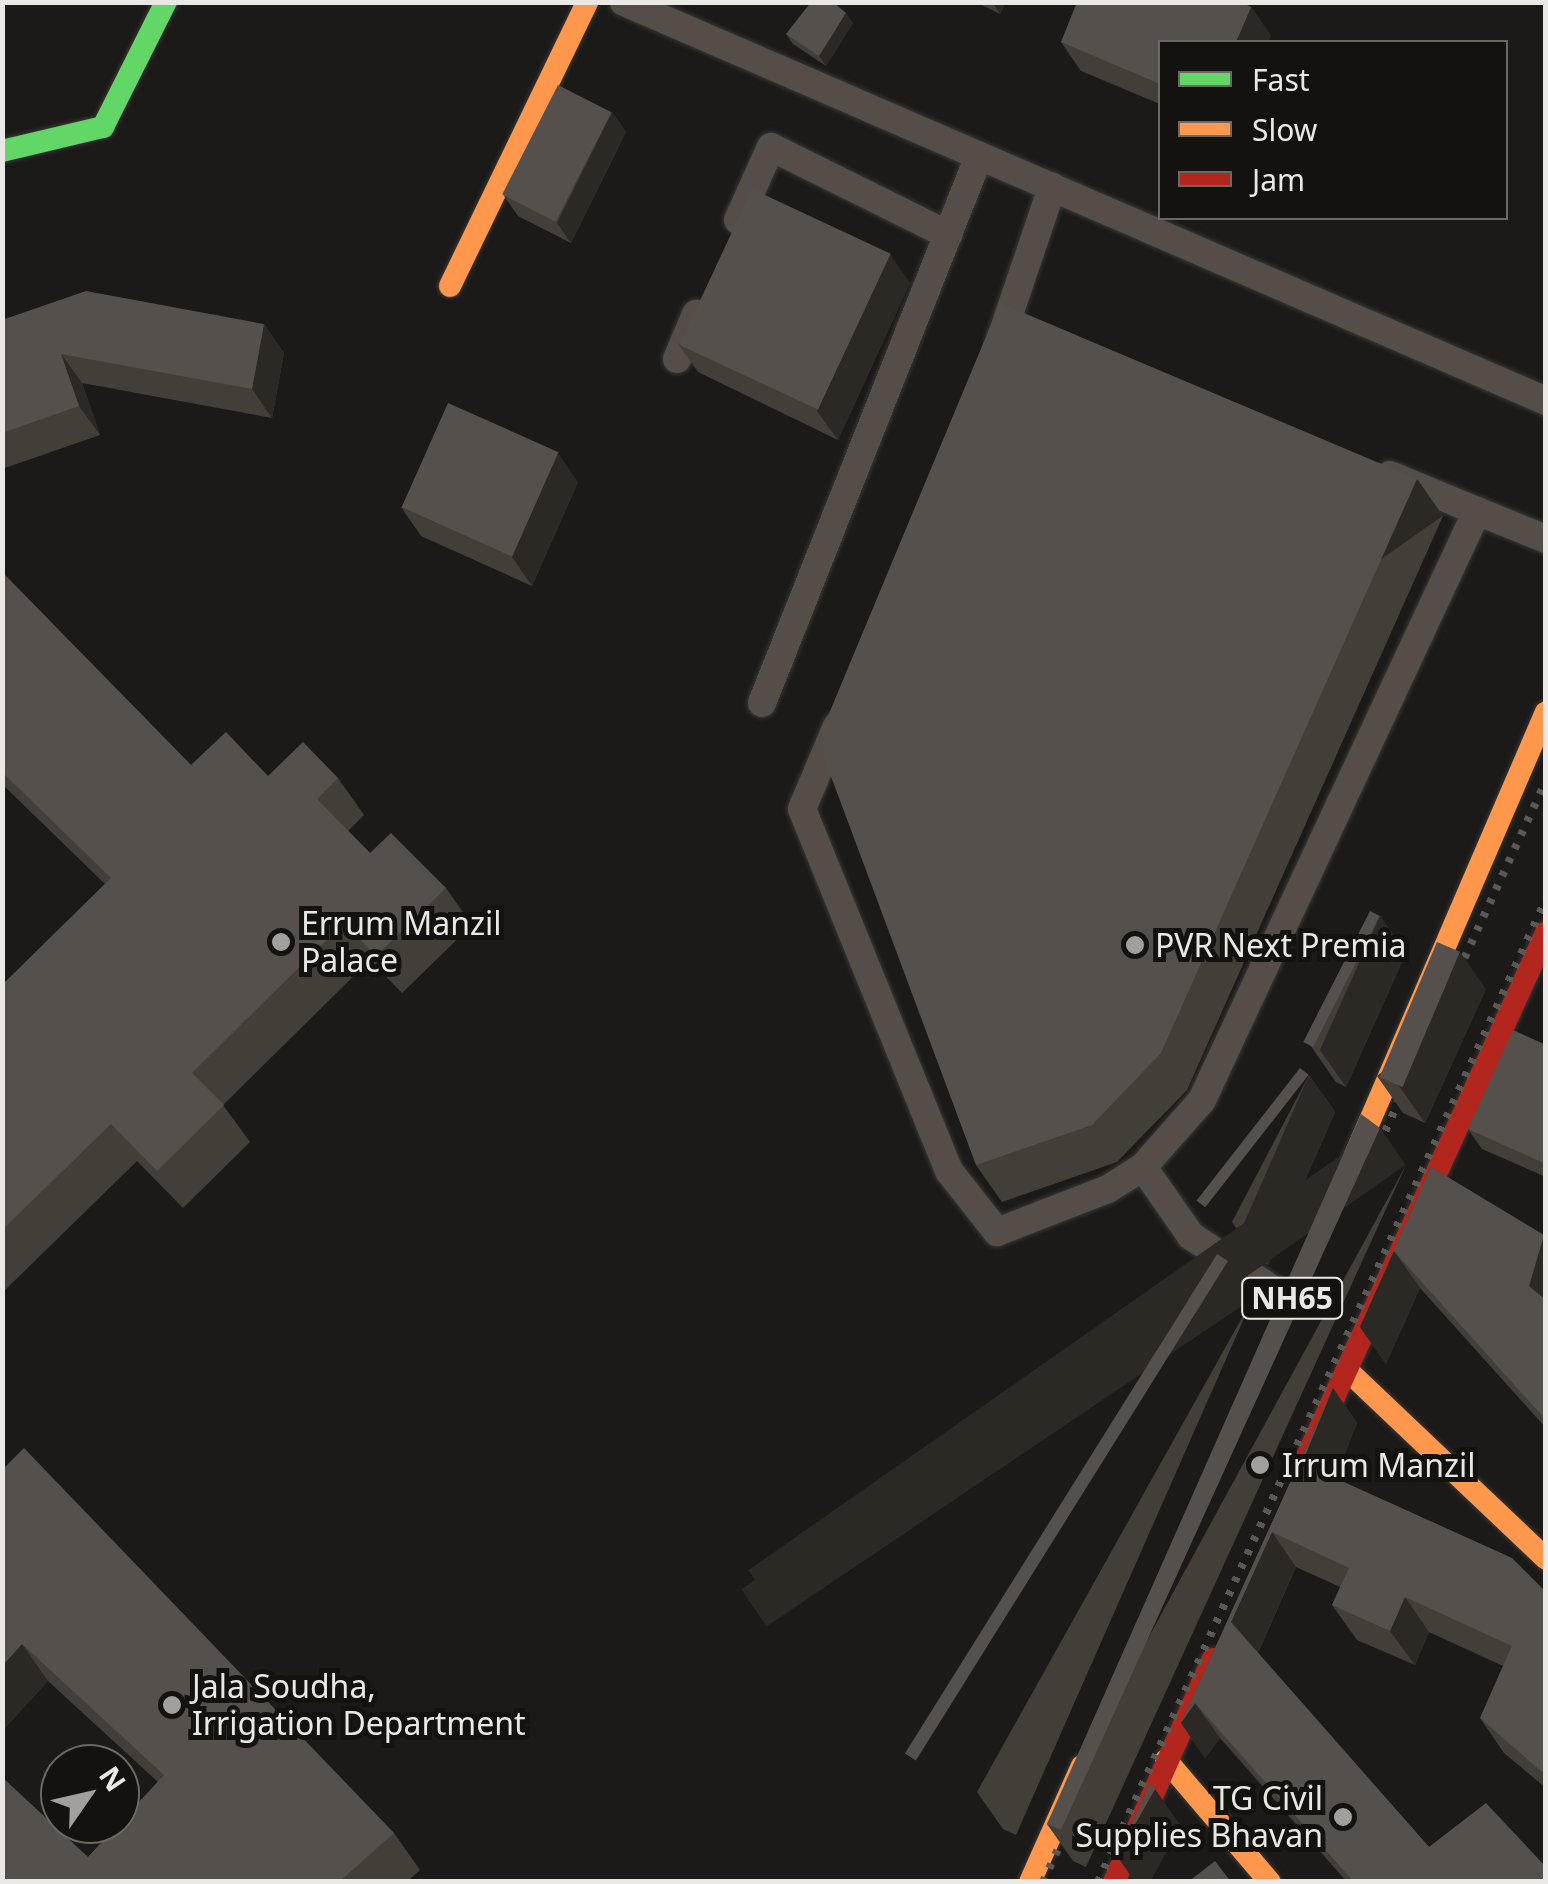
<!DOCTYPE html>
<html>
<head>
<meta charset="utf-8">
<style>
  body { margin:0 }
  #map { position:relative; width:1548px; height:1884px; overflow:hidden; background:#1c1a18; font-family:"Noto Sans",sans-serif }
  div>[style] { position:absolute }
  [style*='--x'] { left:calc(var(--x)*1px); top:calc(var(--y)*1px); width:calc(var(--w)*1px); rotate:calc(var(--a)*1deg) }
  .roads { filter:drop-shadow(0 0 2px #383736) drop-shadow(0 0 2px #383736) }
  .lane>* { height:28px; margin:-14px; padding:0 14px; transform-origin:14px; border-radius:14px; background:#554e48 }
  .fast>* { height:22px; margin:-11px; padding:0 11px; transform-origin:11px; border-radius:11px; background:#63d668 }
  .slow>* { height:22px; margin:-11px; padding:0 11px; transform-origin:11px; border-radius:11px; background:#ff974d }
  .jam>* { height:22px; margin:-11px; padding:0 11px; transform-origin:11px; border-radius:11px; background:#b3261e }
  .rail>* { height:8px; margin-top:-4px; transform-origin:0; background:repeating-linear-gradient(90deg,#5d5854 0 5px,transparent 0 15px) }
  .wall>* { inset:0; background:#443e38 }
  .shaded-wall>* { inset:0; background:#2c2823; transform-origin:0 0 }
  .building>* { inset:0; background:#55504b; transform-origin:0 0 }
  .dots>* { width:28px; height:28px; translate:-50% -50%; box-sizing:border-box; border:5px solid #14120e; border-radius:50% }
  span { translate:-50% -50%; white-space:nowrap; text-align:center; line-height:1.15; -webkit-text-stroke:10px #14120e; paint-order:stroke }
  .shield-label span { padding:2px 8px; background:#14120e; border:2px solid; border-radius:8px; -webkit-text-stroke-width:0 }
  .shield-label { font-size:30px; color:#eae8e5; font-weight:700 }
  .poi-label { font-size:32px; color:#eae8e5 }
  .left { translate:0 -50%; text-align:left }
  .right { translate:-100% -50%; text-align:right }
  .frame { position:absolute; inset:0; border:5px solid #eae8e5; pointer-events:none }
  .legend { position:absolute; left:1158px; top:40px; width:350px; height:180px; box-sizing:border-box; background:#14120e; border:2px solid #6a6864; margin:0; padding:12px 18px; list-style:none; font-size:30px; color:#eae8e5 }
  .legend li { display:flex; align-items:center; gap:20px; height:50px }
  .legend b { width:50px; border:2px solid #6a6864 }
  .north { position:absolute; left:40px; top:1744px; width:100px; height:100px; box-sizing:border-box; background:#14120e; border:2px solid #6a6864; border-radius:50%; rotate:56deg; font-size:28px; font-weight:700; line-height:40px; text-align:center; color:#eae8e5 }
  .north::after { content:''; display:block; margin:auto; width:35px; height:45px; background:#a2a09d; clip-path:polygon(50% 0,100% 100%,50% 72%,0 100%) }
</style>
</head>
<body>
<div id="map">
  <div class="roads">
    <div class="lane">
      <i style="--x:624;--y:2;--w:1005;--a:23.4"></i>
      <i style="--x:738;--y:220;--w:80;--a:-65.7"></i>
      <i style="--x:771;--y:147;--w:198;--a:26.4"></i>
      <i style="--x:1000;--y:341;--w:163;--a:-71.3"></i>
      <i style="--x:677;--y:359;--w:49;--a:-67.1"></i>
      <i style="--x:1390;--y:475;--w:94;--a:22.5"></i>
      <i style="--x:762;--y:703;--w:588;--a:-68.36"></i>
      <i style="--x:837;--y:726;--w:90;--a:112.9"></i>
      <i style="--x:802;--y:809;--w:391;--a:67.9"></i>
      <i style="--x:949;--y:1171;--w:78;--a:51.8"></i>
      <i style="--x:997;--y:1232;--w:119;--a:-21.2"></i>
      <i style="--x:1108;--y:1189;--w:41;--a:-32.2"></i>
      <i style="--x:1143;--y:1167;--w:89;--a:-48.6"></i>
      <i style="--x:1202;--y:1100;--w:650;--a:-64.97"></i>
      <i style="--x:1477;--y:511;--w:74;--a:22.1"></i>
      <i style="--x:1143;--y:1167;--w:84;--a:55.2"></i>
      <i style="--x:1191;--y:1236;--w:118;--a:33.3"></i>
    </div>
    <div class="fast">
      <i style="--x:2;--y:151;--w:104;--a:-13.4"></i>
      <i style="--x:103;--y:127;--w:140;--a:-63.3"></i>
    </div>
    <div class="slow">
      <i style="--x:450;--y:286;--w:315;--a:-64.2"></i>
      <i style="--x:1340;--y:1190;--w:520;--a:-66.69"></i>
      <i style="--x:1347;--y:1370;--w:274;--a:43.5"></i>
      <i style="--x:1166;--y:1760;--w:160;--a:49.6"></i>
      <i style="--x:1030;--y:1882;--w:127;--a:-65.9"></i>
    </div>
    <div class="jam">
      <i style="--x:1304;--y:1463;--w:583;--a:-65.46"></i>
      <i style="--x:1114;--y:1882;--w:244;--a:-66.1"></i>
    </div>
  </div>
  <div class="rail">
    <i style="--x:1452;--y:985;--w:225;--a:-65.3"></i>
    <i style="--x:1373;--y:1158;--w:85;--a:-65.6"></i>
    <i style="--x:1043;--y:1882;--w:70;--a:-65.6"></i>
    <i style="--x:1098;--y:1882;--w:1080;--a:-65.5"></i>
  </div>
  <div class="wall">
    <i style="clip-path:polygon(976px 2px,1006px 2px,1000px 14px)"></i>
    <i style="clip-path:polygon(1251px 7px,1271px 36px,1160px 42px,1160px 104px,1081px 71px,1061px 42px)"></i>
    <i style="clip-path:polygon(853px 23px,826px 66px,793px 44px,786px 34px)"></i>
    <i style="clip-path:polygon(612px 112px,626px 132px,571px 243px,518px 216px,504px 196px)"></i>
    <i style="clip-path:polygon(910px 283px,838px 440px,698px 372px,678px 344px)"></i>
    <i style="clip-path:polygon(2px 320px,264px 324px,284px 353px,272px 418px,82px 383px,100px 435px,2px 469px)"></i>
    <i style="clip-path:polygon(1417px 479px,1443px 516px,1187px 1090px,1117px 1162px,1002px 1202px,976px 1165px)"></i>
    <i style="clip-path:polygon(578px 482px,532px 586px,421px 536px,401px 507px)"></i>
    <i style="clip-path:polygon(2px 572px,191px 765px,268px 776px,338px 778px,364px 815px,348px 831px,370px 853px,446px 888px,472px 925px,402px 993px,370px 960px,223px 1105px,250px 1142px,183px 1208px,137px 1161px,2px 1293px,2px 985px,105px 884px,2px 784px)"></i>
    <i style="clip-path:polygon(1380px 916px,1406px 953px,1346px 1087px,1336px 1082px,1310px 1045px)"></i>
    <i style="clip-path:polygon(1486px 989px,1425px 1123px,1403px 1113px,1377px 1076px)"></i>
    <i style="clip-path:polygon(1546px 1045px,1546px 1177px,1482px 1149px,1468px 1129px)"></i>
    <i style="clip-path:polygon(1309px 1075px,1335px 1112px,1268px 1265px,1257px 1259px,1232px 1222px)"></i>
    <i style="clip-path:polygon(1406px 1165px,1086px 1867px,1073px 1861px,1047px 1824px)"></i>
    <i style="clip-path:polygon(1431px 1167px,1546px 1237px,1546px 1428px,1420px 1288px,1386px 1364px,1360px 1327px)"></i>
    <i style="clip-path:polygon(1253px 1298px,1016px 1835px,1003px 1829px,977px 1792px)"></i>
    <i style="clip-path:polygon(1333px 1388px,1357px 1423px,1335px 1478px,1546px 1592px,1546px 1788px,1504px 1753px,1480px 1718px,1503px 1666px,1429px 1632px,1415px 1665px,1357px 1640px,1332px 1605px,1340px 1587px,1296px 1567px,1258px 1653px,1429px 1847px,1546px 1882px,1347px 1882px,1220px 1738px,1205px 1758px,1181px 1723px)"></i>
    <i style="clip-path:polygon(2px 1470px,394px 1833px,420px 1870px,407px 1882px,2px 1882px,88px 1857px,158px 1782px,48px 1681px,2px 1731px)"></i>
  </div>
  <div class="shaded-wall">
    <i style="clip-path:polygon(992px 2px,1006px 2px,1000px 14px)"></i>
    <i style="clip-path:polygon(1251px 7px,1271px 36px,1268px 42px,1236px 42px)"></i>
    <i style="clip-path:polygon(846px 13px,853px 23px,826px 66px,819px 56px)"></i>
    <i style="clip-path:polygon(612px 112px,626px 132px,571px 243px,557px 223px)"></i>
    <i style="clip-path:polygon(890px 254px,910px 283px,838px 440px,817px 411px)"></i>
    <i style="clip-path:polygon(264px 324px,284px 353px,272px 418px,252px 389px)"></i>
    <i style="clip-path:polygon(61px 354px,82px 383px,100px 435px,79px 406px)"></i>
    <i style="clip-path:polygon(558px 453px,578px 482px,532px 586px,512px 557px)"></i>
    <i style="left:1417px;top:479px;width:45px;height:628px;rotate:55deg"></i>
    <i style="clip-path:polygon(1380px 916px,1406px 953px,1346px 1087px,1320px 1050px)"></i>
    <i style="clip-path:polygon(1460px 952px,1486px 989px,1425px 1123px,1399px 1086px)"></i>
    <i style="clip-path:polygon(1309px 1075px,1335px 1112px,1268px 1265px,1242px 1228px)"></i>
    <i style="left:1380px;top:1128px;width:45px;height:771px;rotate:55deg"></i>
    <i style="clip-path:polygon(1544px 1235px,1546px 1237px,1546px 1309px,1529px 1286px)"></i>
    <i style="clip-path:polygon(1394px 1251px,1420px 1288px,1386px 1364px,1360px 1327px)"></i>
    <i style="left:1228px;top:1261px;width:45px;height:587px;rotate:56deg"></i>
    <i style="clip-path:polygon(1333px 1388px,1357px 1423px,1327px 1498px,1302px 1463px)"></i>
    <i style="clip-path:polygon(1272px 1532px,1296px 1567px,1256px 1657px,1231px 1622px)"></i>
    <i style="clip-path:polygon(1405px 1597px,1429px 1632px,1415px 1665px,1390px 1631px)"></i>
    <i style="clip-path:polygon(22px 1644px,48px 1681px,2px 1731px,2px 1666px)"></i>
    <i style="clip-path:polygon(1195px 1703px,1220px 1738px,1205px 1758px,1181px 1723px)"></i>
    <i style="clip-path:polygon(1155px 1789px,1181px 1826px,1150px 1882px,1135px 1882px,1117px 1856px)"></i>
  </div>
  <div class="building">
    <i style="clip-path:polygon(811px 2px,833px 2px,846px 13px,819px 56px,786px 34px)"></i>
    <i style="clip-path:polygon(1077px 2px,1241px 2px,1251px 7px,1236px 42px,1160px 42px,1160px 84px,1061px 42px)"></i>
    <i style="left:558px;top:85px;width:60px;height:123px;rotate:27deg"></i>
    <i style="left:752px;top:189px;width:153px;height:172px;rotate:25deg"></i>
    <i style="clip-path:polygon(86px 291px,264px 324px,252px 389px,61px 354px,79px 406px,2px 433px,2px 320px)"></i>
    <i style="clip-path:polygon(1000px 303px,1417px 479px,1161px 1053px,1092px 1125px,976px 1165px,823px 755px,823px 728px)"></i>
    <i style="left:448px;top:403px;width:121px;height:114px;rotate:24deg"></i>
    <i style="clip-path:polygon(2px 572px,191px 765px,226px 732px,268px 776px,303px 742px,338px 778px,317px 799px,370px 853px,391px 833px,446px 888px,376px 956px,344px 923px,192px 1073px,224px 1105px,157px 1171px,111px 1124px,2px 1230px,2px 985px,111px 878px,2px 772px)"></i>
    <i style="left:1370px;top:911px;width:11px;height:147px;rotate:27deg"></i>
    <i style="left:1437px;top:942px;width:25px;height:147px;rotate:23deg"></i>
    <i style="clip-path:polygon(1513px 1030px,1546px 1045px,1546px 1164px,1468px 1129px)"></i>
    <i style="left:1300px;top:1068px;width:11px;height:168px;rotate:38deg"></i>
    <i style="clip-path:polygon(1361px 1114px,1380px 1128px,1061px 1830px,1047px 1824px)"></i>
    <i style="clip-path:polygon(1431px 1167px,1544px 1235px,1529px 1286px,1546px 1300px,1546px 1420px,1394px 1251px,1360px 1327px)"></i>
    <i style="left:1217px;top:1254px;width:13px;height:589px;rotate:32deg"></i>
    <i style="clip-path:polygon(1333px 1388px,1302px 1463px,1512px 1558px,1546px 1592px,1546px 1770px,1542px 1772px,1480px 1718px,1512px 1646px,1405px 1597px,1390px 1631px,1332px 1605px,1349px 1568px,1272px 1532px,1231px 1622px,1429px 1847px,1486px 1803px,1546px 1867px,1546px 1882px,1354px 1882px,1195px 1703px,1181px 1723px)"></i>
    <i style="clip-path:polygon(24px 1448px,394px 1833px,339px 1882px,2px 1882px,2px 1777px,88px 1857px,164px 1775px,22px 1644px,2px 1666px,2px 1470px)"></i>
    <i style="clip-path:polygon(1150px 1783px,1155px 1789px,1117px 1856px)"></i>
    <i style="clip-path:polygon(1215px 1861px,1231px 1882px,1188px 1882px)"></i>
  </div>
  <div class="dots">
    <i style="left:281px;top:942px;background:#a2a09d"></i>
    <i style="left:1135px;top:945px;background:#a2a09d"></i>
    <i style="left:1260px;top:1465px;background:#a2a09d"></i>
    <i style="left:172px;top:1705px;background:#a2a09d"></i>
    <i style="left:1343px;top:1817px;background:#a2a09d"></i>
  </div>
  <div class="shield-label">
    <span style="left:1292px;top:1298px">NH65</span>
  </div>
  <div class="poi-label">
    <span class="left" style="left:301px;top:942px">Errum Manzil<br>Palace</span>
    <span class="left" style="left:1155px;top:945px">PVR Next Premia</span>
    <span class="left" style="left:1282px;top:1465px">Irrum Manzil</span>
    <span class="left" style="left:192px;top:1705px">Jala Soudha,<br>Irrigation Department</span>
    <span class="right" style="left:1323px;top:1817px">TG Civil<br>Supplies Bhavan</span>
  </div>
  <div class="frame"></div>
  <ul class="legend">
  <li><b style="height:12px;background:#63d668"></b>Fast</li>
  <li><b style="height:12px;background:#ff974d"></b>Slow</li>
  <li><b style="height:12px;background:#b3261e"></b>Jam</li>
  </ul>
  <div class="north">N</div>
</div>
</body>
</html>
